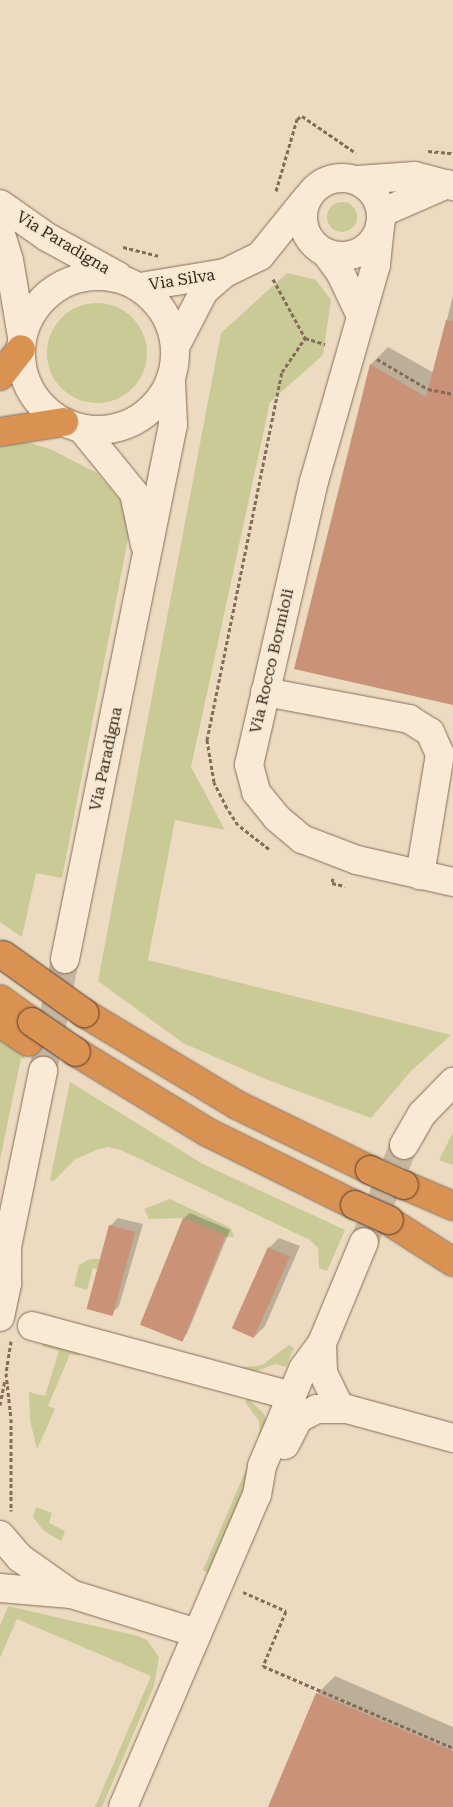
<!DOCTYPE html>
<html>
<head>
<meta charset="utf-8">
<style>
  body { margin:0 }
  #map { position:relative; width:453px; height:1807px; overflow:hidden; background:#ecdbc1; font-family:"Roboto Serif",serif }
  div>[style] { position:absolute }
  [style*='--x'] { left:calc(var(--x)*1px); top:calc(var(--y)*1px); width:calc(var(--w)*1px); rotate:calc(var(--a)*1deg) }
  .green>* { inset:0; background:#c9ca95 }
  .round { border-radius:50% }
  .shadow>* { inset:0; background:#0003 }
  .building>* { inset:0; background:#ca9277; transform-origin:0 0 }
  .minor-tunnel>* { height:28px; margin-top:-14px; transform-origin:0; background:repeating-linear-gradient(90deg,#c7b7a0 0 28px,transparent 0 42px) }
  .path>* { height:3px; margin-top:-1.5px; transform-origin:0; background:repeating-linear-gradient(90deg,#856c59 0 4px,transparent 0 6.5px) }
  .roads { filter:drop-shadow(0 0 1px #856c59) drop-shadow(0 0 1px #856c59) }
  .minor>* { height:28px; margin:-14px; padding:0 14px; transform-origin:14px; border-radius:14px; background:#f8ead4 }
  .minor>.ring { margin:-14px; padding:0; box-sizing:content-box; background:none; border:28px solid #f8ead4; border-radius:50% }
  .highway>* { height:28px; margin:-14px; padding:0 14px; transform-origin:14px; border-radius:14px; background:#da9253 }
  .bridges { filter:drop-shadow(0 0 1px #533b2d) drop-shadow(0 0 1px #533b2d) }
  .highway-bridge>* { height:28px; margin:-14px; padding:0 14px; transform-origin:14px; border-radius:14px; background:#da9253 }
  span { translate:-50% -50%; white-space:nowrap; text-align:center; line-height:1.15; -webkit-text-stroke:4px #f4e6d0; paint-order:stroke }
  .street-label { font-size:16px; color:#35271d }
</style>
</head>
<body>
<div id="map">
  <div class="green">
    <i class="round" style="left:327px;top:202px;width:30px;height:30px"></i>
    <i style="clip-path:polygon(287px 273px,316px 280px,331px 300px,323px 355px,270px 402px,191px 767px,225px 830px,175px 820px,148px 960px,451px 1035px,411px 1071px,371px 1118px,268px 1080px,183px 1043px,98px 981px,221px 333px)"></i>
    <i class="round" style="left:47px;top:303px;width:100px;height:100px"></i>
    <i style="clip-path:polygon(13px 443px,30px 443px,50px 449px,97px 473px,120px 500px,129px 534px,62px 878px,36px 873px,22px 937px,0 922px,0 445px)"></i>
    <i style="clip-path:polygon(0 1036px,25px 1053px,24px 1059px,21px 1058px,0 1160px)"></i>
    <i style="clip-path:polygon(70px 1082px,203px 1164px,345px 1230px,327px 1271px,319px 1268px,318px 1248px,310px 1240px,121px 1150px,108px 1147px,96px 1150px,74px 1160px,54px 1181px,50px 1180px)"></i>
    <i style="clip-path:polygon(453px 1132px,453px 1165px,439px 1160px)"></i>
    <i style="clip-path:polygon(170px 1199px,231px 1228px,234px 1237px,225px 1237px,184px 1218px,149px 1219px,144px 1209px)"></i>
    <i style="clip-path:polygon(90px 1259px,100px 1259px,97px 1269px,93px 1268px,87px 1290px,74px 1286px,79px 1265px)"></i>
    <i style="clip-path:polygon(44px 1341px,81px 1351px,79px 1356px,70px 1354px,48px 1406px,55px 1409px,37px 1449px,30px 1420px,29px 1392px,45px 1396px,59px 1351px,42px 1346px)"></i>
    <i style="clip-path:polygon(289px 1345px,294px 1348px,286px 1367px,275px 1364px,251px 1373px,238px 1368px,262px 1365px)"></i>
    <i style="clip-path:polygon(248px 1398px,264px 1414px,267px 1426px,264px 1443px,209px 1573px,203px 1570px,260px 1437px,259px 1421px,245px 1402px)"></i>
    <i style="clip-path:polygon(36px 1507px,52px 1513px,49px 1523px,65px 1531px,61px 1541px,44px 1531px,33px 1517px)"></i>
    <i style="clip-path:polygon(8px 1606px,138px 1636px,147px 1640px,159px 1657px,154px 1686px,102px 1807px,95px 1807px,151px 1676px,17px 1619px,0 1658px,0 1626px)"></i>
  </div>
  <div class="shadow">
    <i style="clip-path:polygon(453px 295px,453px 703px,296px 668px,371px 364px,388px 347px,434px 373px)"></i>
    <i style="clip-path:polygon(190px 1213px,230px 1230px,187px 1334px,181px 1340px,141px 1323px,184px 1218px)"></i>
    <i style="clip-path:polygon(118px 1218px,143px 1224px,119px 1306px,111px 1314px,110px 1226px)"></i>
    <i style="clip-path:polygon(279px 1238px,300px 1246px,265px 1326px,254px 1337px,269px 1248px)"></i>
    <i style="clip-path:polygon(335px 1676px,453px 1727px,453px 1807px,269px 1807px,317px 1694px)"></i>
  </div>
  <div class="building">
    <i style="clip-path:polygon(446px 320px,453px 321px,453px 705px,294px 669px,370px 364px,426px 397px)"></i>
    <i style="left:183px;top:1218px;width:46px;height:115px;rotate:22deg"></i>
    <i style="left:109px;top:1225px;width:27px;height:87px;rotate:15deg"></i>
    <i style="left:268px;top:1247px;width:24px;height:89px;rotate:24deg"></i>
    <i style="clip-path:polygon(316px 1693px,453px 1751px,453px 1807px,268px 1807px)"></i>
  </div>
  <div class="minor-tunnel">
    <i style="--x:43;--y:1071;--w:114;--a:-78.9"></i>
    <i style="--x:364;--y:1242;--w:105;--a:-67.6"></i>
  </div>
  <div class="path">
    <i style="--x:428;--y:151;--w:25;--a:5"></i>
    <i style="--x:276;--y:191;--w:75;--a:-73.7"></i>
    <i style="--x:297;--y:119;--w:6;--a:-31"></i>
    <i style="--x:302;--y:116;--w:65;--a:34.4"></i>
    <i style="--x:123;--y:247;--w:36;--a:14"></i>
    <i style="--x:273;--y:279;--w:67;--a:61.5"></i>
    <i style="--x:305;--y:338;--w:21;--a:17"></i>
    <i style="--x:377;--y:359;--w:59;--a:30.5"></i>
    <i style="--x:428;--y:389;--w:25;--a:11"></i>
    <i style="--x:269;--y:849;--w:39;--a:-142"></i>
    <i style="--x:238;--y:825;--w:20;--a:-123"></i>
    <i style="--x:227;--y:808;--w:29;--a:-117"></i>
    <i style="--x:214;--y:782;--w:43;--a:-99.5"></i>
    <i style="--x:207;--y:740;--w:376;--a:-78.5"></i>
    <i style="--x:282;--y:372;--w:41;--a:-55.9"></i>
    <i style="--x:333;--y:878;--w:5;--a:101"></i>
    <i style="--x:332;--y:883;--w:13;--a:13"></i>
    <i style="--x:11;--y:1341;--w:32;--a:99"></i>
    <i style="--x:6;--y:1373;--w:46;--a:83.8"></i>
    <i style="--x:11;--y:1419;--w:92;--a:90"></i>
    <i style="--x:0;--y:1405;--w:26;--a:-79"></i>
    <i style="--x:243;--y:1592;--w:47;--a:23.8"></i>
    <i style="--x:286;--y:1611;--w:60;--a:112.7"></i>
    <i style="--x:263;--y:1666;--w:207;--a:23.3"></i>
  </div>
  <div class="roads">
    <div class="minor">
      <i class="ring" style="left:303px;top:178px;width:50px;height:50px"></i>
      <i style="--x:357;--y:180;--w:58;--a:-3.9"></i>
      <i style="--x:415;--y:176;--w:39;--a:15"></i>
      <i style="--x:0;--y:204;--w:57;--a:35.1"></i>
      <i style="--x:47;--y:237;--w:81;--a:28.8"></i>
      <i style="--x:381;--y:213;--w:72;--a:-23.7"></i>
      <i style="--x:380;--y:226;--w:39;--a:96"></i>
      <i style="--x:376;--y:265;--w:225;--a:106"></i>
      <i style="--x:314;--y:481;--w:291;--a:102.9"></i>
      <i style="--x:249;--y:765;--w:28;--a:75"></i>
      <i style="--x:256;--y:792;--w:33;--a:51"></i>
      <i style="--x:277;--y:818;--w:33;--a:40"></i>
      <i style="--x:302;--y:839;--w:59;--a:20.9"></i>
      <i style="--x:357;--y:860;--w:98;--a:12.9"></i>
      <i style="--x:0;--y:231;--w:30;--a:73"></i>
      <i style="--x:9;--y:260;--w:78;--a:80.4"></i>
      <i style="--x:326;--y:253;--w:24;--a:54"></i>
      <i style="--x:340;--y:272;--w:47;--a:64.5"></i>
      <i class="ring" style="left:21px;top:276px;width:126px;height:126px"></i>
      <i style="--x:140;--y:287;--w:86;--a:-9.4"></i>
      <i style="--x:225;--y:273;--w:39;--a:-26"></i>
      <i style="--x:260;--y:256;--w:73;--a:-51.1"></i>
      <i style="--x:176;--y:345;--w:61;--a:-62.6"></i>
      <i style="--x:204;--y:291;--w:28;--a:-41"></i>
      <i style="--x:82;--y:429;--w:82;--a:50.9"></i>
      <i style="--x:134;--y:493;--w:53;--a:78.1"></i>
      <i style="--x:265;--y:692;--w:147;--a:10.6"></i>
      <i style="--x:409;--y:719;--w:25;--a:32"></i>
      <i style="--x:430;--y:732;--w:24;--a:66"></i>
      <i style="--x:440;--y:754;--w:123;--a:99.4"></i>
      <i style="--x:65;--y:959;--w:545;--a:-78.57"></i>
      <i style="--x:173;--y:425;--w:44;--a:-92.6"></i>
      <i style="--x:404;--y:1145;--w:36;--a:-60"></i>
      <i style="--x:422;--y:1114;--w:45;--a:-45.9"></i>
      <i style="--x:0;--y:1317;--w:35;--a:-78"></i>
      <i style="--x:7;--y:1283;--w:36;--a:-90"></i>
      <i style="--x:7;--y:1247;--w:180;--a:-78.4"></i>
      <i style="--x:32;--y:1326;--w:269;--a:15.1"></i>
      <i style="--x:322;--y:1343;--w:30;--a:88"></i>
      <i style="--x:323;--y:1373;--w:32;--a:64"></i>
      <i style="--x:285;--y:1445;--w:29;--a:-63"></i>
      <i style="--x:298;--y:1419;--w:21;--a:-28"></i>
      <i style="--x:317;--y:1409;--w:30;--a:0"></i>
      <i style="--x:347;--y:1409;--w:110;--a:15.3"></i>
      <i style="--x:0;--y:1535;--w:30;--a:49"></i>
      <i style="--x:20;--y:1558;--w:62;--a:35.2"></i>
      <i style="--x:0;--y:1588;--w:71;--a:4.8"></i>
      <i style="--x:71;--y:1594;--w:132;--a:17.2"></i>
      <i style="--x:123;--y:1807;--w:340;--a:-66.8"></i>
      <i style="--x:257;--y:1495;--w:29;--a:-80"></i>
      <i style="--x:262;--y:1466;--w:105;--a:-67.1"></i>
      <i style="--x:303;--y:1369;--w:32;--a:-54"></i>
      <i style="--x:322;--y:1343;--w:109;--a:-67.4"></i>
    </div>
    <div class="highway">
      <i style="--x:0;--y:376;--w:34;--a:-52"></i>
      <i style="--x:0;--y:432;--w:65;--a:-8.9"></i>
      <i style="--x:0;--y:999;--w:39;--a:36"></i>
      <i style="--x:84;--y:1013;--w:179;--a:31"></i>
      <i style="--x:237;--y:1105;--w:148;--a:26"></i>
      <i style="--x:0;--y:1023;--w:34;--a:34"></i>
      <i style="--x:76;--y:1052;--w:153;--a:31.4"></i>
      <i style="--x:207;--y:1132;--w:165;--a:26.3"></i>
      <i style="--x:404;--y:1185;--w:53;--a:23.2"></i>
      <i style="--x:389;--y:1221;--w:76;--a:32.6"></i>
    </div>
  </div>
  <div class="bridges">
    <div class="highway-bridge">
      <i style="--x:3;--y:955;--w:100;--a:35.6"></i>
      <i style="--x:32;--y:1022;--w:53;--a:34.3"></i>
      <i style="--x:370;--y:1170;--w:37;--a:24"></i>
      <i style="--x:355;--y:1205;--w:37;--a:24"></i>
    </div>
  </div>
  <div class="street-label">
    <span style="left:63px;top:243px;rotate:31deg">Via Paradigna</span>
    <span style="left:182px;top:280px;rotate:-9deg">Via Silva</span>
    <span style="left:272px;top:661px;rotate:-77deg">Via Rocco Bormioli</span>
    <span style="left:106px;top:759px;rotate:-78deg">Via Paradigna</span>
  </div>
</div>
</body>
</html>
